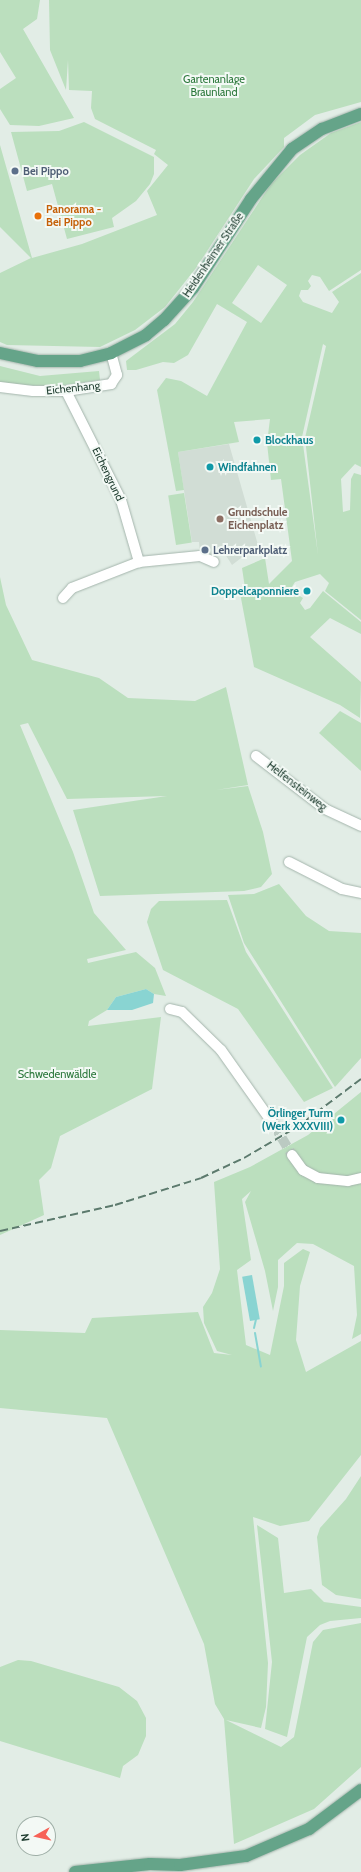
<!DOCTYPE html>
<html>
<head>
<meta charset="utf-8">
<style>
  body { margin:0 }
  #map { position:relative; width:361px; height:1872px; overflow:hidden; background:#e2ede6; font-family:Cabin,sans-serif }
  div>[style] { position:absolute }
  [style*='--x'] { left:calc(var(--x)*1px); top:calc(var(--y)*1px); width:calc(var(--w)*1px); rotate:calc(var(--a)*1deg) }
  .built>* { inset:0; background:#d1ddd5 }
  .green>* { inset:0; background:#bbdfbe; transform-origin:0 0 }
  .water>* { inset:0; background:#89d4d2; transform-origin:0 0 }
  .stream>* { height:2px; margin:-1px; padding:0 1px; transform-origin:1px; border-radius:1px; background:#89d4d2 }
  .minor-tunnel>* { height:10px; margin-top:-5px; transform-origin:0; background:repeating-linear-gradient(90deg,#bbcac2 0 10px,transparent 0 15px) }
  .roads { filter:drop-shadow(0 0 1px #a4b5ac) drop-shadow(0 0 1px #a4b5ac) }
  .minor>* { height:10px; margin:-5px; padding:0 5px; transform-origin:5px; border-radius:5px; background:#fff }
  .major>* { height:12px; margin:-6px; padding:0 6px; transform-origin:6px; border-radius:6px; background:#65a489 }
  .rail>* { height:2px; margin-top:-1px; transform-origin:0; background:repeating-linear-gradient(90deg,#5c7a6d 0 8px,transparent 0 12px) }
  .dots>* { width:11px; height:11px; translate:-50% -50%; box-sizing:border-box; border:2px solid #f3f9f5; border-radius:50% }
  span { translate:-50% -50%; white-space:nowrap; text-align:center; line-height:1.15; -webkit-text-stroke:4px #f3f9f5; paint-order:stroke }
  .park-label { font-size:11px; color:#2a773a }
  .service-label { font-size:11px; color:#4e5e75; font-weight:700 }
  .left { translate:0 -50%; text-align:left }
  .food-label { font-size:11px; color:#c56008; font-weight:700 }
  .street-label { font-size:11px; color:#213f32 }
  .culture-label { font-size:11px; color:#0d838f; font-weight:700 }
  .right { translate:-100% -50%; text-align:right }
  .education-label { font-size:11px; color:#785e54; font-weight:700 }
  .north { position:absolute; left:16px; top:1816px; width:40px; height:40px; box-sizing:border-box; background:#f3f9f5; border:1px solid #9fafa7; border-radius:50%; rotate:262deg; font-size:11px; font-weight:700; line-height:16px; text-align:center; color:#213f32 }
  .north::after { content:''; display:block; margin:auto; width:14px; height:18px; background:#f76257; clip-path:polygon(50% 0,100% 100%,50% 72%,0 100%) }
</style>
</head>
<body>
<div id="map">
  <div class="built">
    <i style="clip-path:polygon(229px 444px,258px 545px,232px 565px,225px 554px,200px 555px,199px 542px,192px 542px,178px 452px)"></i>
  </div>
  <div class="green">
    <i style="clip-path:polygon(0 0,40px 0,37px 19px,23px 29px,74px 118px,39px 126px,10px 125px,0 109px,0 89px,16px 78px,0 52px)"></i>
    <i style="clip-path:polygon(49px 0,361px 0,361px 102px,315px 115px,284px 138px,284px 147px,254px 179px,196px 268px,165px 307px,135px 330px,100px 347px,7px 345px,0 342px,0 273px,31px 258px,0 227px,0 145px,32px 258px,82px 244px,157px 215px,147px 191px,168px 165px,154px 154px,156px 150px,95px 119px,91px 108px,92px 91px,69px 90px,68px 60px,66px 90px,50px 50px)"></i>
    <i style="clip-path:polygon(84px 122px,154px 157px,154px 174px,150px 184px,136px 201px,112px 218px,114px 227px,67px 239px,52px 184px,27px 191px,11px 132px,59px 131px)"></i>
    <i style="clip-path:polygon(evenodd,361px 122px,361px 270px,329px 291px,320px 277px,312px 275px,308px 281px,311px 286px,308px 290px,301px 290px,299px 296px,303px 302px,332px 313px,339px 302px,332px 292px,361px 273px,361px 467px,355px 464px,341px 479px,343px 512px,350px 510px,351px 479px,354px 473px,361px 475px,361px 620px,325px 591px,329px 583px,320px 574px,295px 582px,290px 590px,303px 598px,300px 603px,305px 610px,310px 608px,323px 591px,361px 622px,361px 634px,330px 618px,310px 637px,361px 682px,360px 718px,340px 705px,254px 667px,240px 593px,245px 588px,242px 568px,265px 558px,269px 584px,292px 561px,281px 479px,271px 480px,267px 443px,270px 419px,234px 422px,239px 442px,178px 452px,184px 490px,176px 491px,157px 390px,166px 378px,181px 381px,207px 396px,247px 322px,217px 304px,188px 355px,174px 363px,163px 362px,136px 370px,127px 370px,126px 361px,175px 324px,193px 302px,271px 184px,300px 155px,331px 133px,361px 122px,258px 265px,287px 285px,261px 323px,232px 303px,258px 265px,361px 122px,323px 344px,326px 346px,305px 438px,318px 555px,302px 437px,323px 344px)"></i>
    <i style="clip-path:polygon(0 366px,40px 376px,99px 371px,100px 380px,57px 386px,19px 385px,0 382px)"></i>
    <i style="left:184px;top:493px;width:50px;height:16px;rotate:81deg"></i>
    <i style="clip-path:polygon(0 577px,6px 605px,32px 660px,99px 678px,128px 698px,195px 701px,226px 687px,248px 785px,216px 790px,248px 786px,263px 832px,272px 874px,261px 887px,244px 891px,100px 896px,73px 810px,167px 796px,67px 799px,28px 723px,20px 725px,73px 852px,94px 913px,126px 950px,87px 959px,88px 963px,136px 952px,155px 968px,166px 996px,154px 994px,146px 989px,116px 997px,107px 1010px,89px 1021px,88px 1026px,161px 1017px,152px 1089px,60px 1136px,51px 1168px,39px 1180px,44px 1215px,0 1235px)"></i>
    <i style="clip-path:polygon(340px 711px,361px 723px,361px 771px,319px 733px)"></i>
    <i style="clip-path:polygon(279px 884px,306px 916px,329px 931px,361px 933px,361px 1058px,335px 1087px,244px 943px,228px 895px,254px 894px)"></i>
    <i style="clip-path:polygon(227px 900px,246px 952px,333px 1088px,304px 1102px,238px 1009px,163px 970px,147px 922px,151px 909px,159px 901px)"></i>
    <i style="clip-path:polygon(361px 1092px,361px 1334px,352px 1339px,357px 1315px,354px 1266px,313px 1244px,297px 1243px,278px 1260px,278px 1287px,273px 1311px,265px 1271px,245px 1202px,251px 1191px,242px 1199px,251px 1260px,237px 1270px,246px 1345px,270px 1355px,284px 1286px,284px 1263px,303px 1249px,310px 1252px,300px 1286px,296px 1340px,306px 1372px,361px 1341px,361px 1455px,309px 1521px,280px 1526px,253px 1517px,268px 1663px,266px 1707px,261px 1728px,226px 1720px,281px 1747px,294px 1737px,313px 1642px,323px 1630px,361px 1623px,361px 1767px,314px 1809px,234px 1844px,224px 1719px,215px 1704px,204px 1644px,107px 1418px,0 1408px,0 1330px,85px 1333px,92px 1318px,198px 1312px,214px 1353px,232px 1355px,217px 1351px,204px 1323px,203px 1307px,212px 1293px,220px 1269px,214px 1182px,250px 1167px,308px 1135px)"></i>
    <i style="clip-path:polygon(361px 1476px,361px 1599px,336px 1595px,322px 1585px,317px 1537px,320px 1528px,346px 1499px)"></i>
    <i style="clip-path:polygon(257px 1525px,278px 1538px,284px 1593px,311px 1589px,324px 1602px,361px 1607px,361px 1618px,330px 1621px,320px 1625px,307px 1637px,287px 1737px,265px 1729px,272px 1662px)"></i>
    <i style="clip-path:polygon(18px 1660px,31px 1661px,119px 1687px,137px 1701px,146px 1718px,146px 1736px,138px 1755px,123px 1766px,120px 1778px,0 1741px,0 1667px)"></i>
  </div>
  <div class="water">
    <i style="clip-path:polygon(146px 989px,154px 994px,153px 1003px,132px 1010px,107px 1010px,116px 997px)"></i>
    <i style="left:252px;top:1275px;width:45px;height:10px;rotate:80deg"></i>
  </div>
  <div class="stream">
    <i style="--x:254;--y:1328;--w:9;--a:-77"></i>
    <i style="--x:255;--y:1333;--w:34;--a:80"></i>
  </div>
  <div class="minor-tunnel">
    <i style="--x:274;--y:1125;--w:35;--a:59"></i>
  </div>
  <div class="roads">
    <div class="minor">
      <i style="--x:0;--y:387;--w:33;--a:7"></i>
      <i style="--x:33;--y:391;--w:33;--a:0"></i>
      <i style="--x:66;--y:391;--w:46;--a:-8.8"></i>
      <i style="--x:111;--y:384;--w:11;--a:-56"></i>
      <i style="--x:117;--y:375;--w:23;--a:-105"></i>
      <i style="--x:66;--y:391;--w:122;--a:63.2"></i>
      <i style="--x:121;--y:500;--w:65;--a:73.8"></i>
      <i style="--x:63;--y:598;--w:13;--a:-48"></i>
      <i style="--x:72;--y:588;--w:72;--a:-21.2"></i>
      <i style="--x:139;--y:562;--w:61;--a:-5.6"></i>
      <i style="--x:200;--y:556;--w:15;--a:23"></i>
      <i style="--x:256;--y:756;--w:87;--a:37.5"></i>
      <i style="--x:325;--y:809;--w:40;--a:25"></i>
      <i style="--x:289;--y:862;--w:59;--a:27"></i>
      <i style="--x:342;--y:889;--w:19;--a:12"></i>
      <i style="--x:170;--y:1009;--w:12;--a:14"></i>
      <i style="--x:182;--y:1012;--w:54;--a:44.3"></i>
      <i style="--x:221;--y:1050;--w:92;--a:54.8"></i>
      <i style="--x:292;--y:1155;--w:19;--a:54"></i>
      <i style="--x:303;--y:1170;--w:17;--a:28"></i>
      <i style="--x:318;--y:1178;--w:30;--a:6"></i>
      <i style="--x:348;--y:1181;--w:13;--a:-13"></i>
    </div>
    <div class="major">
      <i style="--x:0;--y:353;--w:39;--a:12"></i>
      <i style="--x:38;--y:361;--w:42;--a:0"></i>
      <i style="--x:80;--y:361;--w:32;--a:-14"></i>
      <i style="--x:111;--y:353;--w:39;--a:-27"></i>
      <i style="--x:146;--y:335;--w:23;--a:-40"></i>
      <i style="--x:164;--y:320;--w:43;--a:-47.8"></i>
      <i style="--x:193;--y:288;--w:106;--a:-56.9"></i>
      <i style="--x:251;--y:199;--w:65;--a:-50.6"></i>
      <i style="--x:292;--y:149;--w:36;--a:-34"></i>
      <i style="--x:322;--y:129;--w:42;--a:-21"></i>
      <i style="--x:75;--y:1872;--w:75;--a:-6.1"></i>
      <i style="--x:150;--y:1864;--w:30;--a:2"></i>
      <i style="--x:180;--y:1865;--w:67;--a:-7.8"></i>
      <i style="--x:246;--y:1856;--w:69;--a:-23.2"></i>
      <i style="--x:309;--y:1829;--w:65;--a:-36.9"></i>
    </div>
  </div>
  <div class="rail">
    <i style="--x:0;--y:1231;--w:118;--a:-12.7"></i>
    <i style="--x:115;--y:1205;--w:90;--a:-17.4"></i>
    <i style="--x:201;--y:1178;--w:47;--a:-24.9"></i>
    <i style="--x:244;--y:1158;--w:61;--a:-30.3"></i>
    <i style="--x:297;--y:1127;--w:80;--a:-36.9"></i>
  </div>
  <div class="dots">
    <i style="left:15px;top:171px;background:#5c6f8a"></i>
    <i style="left:38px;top:216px;background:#e8710a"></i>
    <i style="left:257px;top:440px;background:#0f9aa8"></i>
    <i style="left:210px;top:467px;background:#0f9aa8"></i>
    <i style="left:220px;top:519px;background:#8d6e63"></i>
    <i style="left:205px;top:550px;background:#5c6f8a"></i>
    <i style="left:307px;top:591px;background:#0f9aa8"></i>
    <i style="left:341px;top:1120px;background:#0f9aa8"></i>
  </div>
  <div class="park-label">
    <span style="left:214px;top:86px">Gartenanlage<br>Braunland</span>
    <span style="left:57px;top:1074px">Schwedenwäldle</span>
  </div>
  <div class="service-label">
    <span class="left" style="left:23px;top:171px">Bei Pippo</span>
    <span class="left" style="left:213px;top:550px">Lehrerparkplatz</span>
  </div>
  <div class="food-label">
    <span class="left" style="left:46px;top:216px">Panorama -<br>Bei Pippo</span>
  </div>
  <div class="street-label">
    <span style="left:213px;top:255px;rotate:-56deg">Heidenheimer Straße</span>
    <span style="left:73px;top:388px;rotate:-6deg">Eichenhang</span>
    <span style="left:108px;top:474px;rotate:64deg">Eichengrund</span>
    <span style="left:297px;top:786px;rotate:38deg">Helfensteinweg</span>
  </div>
  <div class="culture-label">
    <span class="left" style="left:265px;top:440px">Blockhaus</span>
    <span class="left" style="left:218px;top:467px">Windfahnen</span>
    <span class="right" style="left:299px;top:591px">Doppelcaponniere</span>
    <span class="right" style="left:333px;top:1120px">Örlinger Turm<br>(Werk XXXVIII)</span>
  </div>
  <div class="education-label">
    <span class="left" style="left:228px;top:519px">Grundschule<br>Eichenplatz</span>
  </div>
  <div class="north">N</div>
</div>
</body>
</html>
